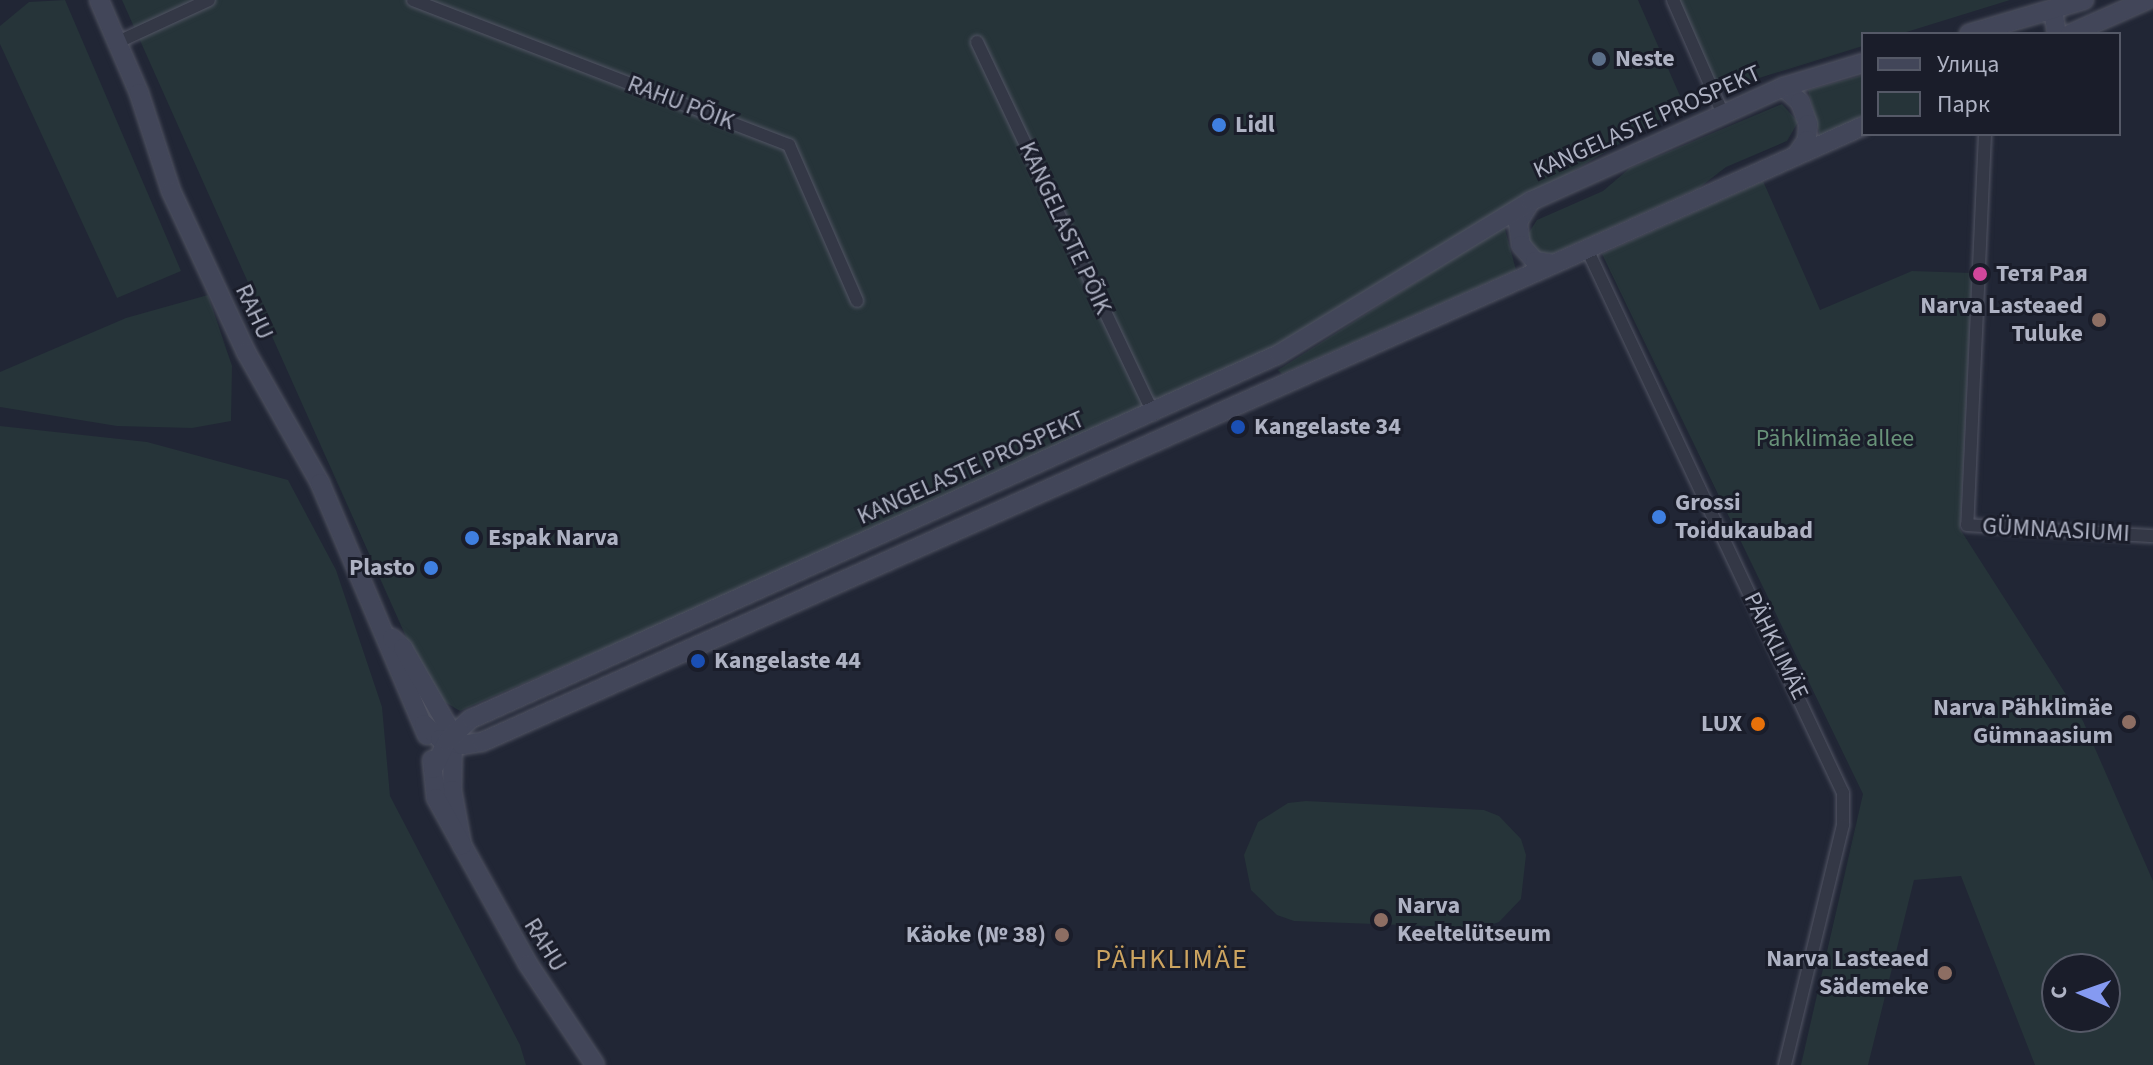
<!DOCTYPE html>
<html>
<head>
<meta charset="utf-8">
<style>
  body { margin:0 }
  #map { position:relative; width:2153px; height:1065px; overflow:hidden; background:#212635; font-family:"Source Sans 3",sans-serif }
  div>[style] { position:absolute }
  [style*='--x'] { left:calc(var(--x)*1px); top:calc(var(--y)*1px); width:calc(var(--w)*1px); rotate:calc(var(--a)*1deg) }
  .green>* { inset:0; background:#263439 }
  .roads { filter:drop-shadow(0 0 2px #525564) drop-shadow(0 0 2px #525564) }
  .street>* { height:12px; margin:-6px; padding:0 6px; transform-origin:6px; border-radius:6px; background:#343846 }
  .secondary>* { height:18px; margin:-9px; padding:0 9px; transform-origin:9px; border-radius:9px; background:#424659 }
  .dots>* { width:22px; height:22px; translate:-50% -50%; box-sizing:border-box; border:4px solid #1a1d2a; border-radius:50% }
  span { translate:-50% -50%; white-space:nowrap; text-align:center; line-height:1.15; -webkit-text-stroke:6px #1a1d2a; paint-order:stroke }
  .poi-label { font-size:24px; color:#aeb2c3; font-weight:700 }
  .left { translate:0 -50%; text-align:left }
  .right { translate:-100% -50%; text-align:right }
  .street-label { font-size:24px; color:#aeb2c3 }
  .park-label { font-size:24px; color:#689279 }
  .quarter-label { font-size:28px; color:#cca460; letter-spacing:2px }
  .legend { position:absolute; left:1861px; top:32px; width:260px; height:104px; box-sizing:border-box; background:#1a1d2a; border:2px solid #555967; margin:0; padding:10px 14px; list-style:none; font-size:24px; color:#aeb2c3 }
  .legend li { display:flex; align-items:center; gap:16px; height:40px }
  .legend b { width:40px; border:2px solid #555967 }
  .north { position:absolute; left:2041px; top:953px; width:80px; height:80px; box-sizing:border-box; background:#1a1d2a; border:2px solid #555967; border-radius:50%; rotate:272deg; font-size:22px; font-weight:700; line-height:32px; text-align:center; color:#aeb2c3 }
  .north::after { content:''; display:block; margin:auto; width:28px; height:36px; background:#859af1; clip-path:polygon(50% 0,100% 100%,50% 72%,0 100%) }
</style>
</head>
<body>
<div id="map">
  <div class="green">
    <i style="clip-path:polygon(65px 0,181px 271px,117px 298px,0 44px,0 26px,29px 2px)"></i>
    <i style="clip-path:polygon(122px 0,1638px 0,1684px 105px,1224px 380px,460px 711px,438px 698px,416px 659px)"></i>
    <i style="clip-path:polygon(1673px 0,2010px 0,1900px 34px,1863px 34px,1863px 46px,1714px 92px)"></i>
    <i style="clip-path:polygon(1863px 75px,1863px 116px,1820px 136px,1808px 90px)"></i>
    <i style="clip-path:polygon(1782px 104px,1798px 122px,1787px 141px,1726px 167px,1699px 188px,1552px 254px,1535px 252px,1526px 237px,1537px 220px,1603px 191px,1630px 168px)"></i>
    <i style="clip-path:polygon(evenodd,1763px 181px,1820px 310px,1912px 271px,1972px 273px,1960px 529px,2083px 721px,2153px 881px,2153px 1065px,2035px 1065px,1961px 876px,1914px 880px,1868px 1065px,1801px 1065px,1863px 794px,1602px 254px,1763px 181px,2057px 969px,2105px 969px,2105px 1017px,2057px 1017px,2057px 969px)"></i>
    <i style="clip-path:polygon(1504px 226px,1516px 270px,1282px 374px,1278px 370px)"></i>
    <i style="clip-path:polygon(208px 295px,232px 366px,231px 421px,192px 428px,117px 426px,0 407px,0 372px,126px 318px)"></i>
    <i style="clip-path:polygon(0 426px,147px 442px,288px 480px,336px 570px,382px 707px,390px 796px,520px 1045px,526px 1065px,0 1065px)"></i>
    <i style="clip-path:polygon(1306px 801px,1484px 810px,1499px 816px,1521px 839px,1526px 855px,1521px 899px,1499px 922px,1482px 928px,1294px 921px,1277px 915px,1251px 890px,1244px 855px,1258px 822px,1288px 803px)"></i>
  </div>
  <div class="roads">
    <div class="street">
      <i style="--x:413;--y:0;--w:403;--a:21.1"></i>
      <i style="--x:789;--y:145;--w:170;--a:66.4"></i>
      <i style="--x:1673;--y:0;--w:124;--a:66.3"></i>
      <i style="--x:118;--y:42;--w:100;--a:-24.8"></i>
      <i style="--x:977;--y:42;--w:412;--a:64.6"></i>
      <i style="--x:1985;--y:134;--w:391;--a:92.6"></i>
      <i style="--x:1967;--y:525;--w:186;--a:3.4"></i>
      <i style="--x:1587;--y:249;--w:601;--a:64.8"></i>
      <i style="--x:1843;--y:793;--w:32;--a:90"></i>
      <i style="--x:1843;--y:825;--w:247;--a:103.6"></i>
    </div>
    <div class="secondary">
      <i style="--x:99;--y:0;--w:101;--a:66.7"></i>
      <i style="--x:139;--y:93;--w:103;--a:71.9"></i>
      <i style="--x:171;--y:191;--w:178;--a:65"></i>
      <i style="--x:246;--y:352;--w:150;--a:60.5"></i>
      <i style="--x:320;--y:483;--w:274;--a:67"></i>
      <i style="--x:2053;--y:10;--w:24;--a:81"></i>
      <i style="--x:1969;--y:34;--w:120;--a:-16.5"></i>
      <i style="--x:2070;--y:34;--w:84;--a:-23.8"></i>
      <i style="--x:1783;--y:87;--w:23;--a:41"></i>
      <i style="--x:1800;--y:102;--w:23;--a:70"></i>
      <i style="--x:1808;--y:124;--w:16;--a:94"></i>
      <i style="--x:1807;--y:140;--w:19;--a:125"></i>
      <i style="--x:1531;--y:201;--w:25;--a:122"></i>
      <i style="--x:1518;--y:222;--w:23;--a:83"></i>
      <i style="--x:1521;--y:245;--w:21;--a:49"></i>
      <i style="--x:1535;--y:261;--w:19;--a:9"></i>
      <i style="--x:392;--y:638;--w:15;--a:42"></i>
      <i style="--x:403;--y:648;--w:100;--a:60.1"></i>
      <i style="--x:453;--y:735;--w:55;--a:91"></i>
      <i style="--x:452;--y:790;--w:56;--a:79.7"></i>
      <i style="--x:462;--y:845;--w:136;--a:61"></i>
      <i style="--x:528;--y:964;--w:121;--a:56.4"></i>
      <i style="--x:424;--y:724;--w:22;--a:43"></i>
      <i style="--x:440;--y:739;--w:23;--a:15"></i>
      <i style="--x:462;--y:745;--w:20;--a:-9"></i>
      <i style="--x:482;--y:742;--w:1512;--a:-24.04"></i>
      <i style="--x:432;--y:760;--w:38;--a:84"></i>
      <i style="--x:436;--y:798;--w:54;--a:61"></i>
      <i style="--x:433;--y:769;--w:31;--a:-63"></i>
      <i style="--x:447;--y:741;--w:33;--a:-43"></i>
      <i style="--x:471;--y:719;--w:887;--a:-24.31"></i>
      <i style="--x:1279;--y:354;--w:295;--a:-31.3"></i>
      <i style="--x:1531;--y:201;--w:277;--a:-24.3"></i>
      <i style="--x:1783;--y:87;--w:84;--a:-16.7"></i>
    </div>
  </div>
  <div class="dots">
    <i style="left:1599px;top:59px;background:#5c6f8a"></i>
    <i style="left:1219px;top:125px;background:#3f7fe0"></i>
    <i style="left:1980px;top:274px;background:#d1479c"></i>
    <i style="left:2099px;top:320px;background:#8d6e63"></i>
    <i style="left:1238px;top:427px;background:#1a4fb4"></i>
    <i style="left:1659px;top:517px;background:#3f7fe0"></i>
    <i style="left:472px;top:538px;background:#3f7fe0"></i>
    <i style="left:431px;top:568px;background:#3f7fe0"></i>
    <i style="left:698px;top:661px;background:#1a4fb4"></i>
    <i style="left:2129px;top:722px;background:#8d6e63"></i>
    <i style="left:1758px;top:724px;background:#e8710a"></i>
    <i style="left:1381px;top:920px;background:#8d6e63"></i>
    <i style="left:1062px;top:935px;background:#8d6e63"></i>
    <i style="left:1945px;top:973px;background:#8d6e63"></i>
  </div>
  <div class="poi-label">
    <span class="left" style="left:1615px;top:59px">Neste</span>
    <span class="left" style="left:1235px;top:125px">Lidl</span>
    <span class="left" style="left:1996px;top:274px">Тетя Рая</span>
    <span class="right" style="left:2083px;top:320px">Narva Lasteaed<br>Tuluke</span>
    <span class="left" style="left:1254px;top:427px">Kangelaste 34</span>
    <span class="left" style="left:1675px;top:517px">Grossi<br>Toidukaubad</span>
    <span class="left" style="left:488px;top:538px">Espak Narva</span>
    <span class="right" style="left:415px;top:568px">Plasto</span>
    <span class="left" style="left:714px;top:661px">Kangelaste 44</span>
    <span class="right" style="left:2113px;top:722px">Narva Pähklimäe<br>Gümnaasium</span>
    <span class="right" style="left:1742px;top:724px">LUX</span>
    <span class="left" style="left:1397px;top:920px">Narva<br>Keeltelütseum</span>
    <span class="right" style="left:1046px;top:935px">Käoke (№ 38)</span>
    <span class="right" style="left:1929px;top:973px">Narva Lasteaed<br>Sädemeke</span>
  </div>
  <div class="street-label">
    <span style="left:681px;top:103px;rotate:21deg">RAHU PÕIK</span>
    <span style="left:1647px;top:122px;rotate:-24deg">KANGELASTE PROSPEKT</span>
    <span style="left:1065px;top:228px;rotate:65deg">KANGELASTE PÕIK</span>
    <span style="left:254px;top:312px;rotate:65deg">RAHU</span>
    <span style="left:971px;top:468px;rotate:-24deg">KANGELASTE PROSPEKT</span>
    <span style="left:2056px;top:530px;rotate:3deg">GÜMNAASIUMI</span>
    <span style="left:1776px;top:646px;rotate:64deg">PÄHKLIMÄE</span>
    <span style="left:545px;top:945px;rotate:58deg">RAHU</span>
  </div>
  <div class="park-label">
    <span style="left:1835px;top:439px">Pähklimäe allee</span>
  </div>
  <div class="quarter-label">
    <span style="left:1172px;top:959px">PÄHKLIMÄE</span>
  </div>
  <ul class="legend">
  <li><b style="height:10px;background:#424659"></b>Улица</li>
  <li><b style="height:22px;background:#263439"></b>Парк</li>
  </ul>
  <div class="north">С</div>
</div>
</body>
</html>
